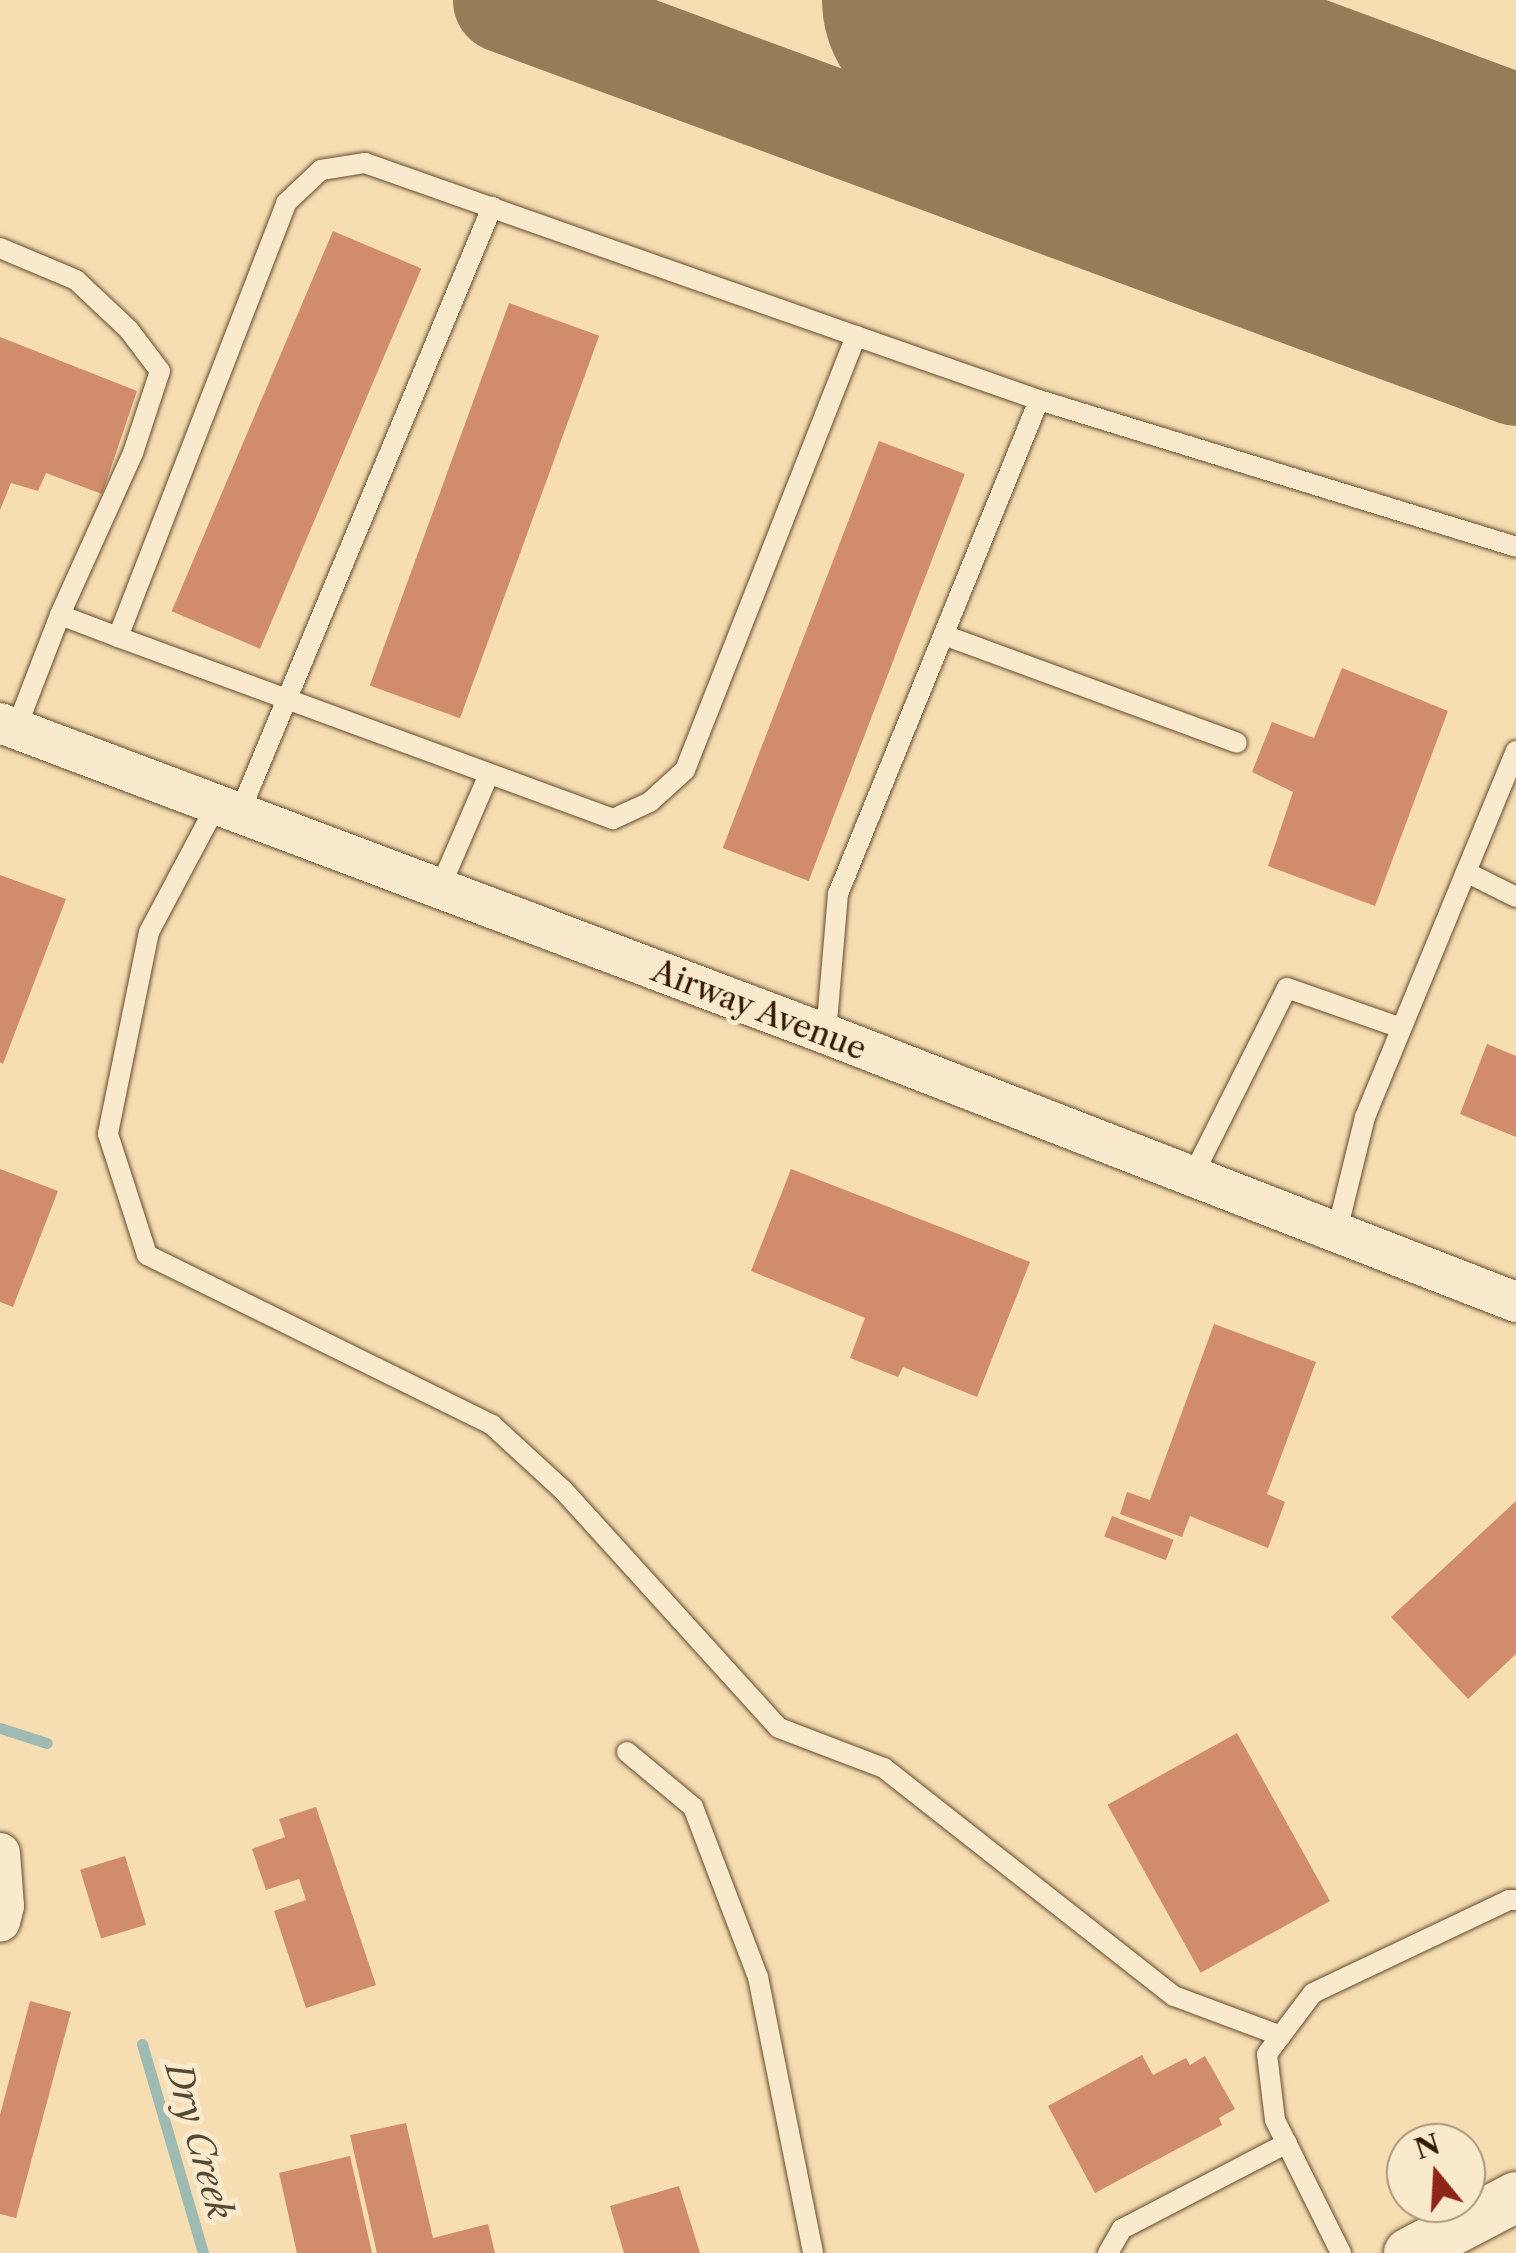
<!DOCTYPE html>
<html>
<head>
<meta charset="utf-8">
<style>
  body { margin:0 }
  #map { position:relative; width:1516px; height:2253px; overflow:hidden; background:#f6ddb2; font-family:"Libre Caslon Text",serif }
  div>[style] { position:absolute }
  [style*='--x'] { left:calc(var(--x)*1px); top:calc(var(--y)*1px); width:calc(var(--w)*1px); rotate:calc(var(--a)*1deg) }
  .stream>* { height:11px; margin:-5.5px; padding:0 5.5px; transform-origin:5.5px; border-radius:5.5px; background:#9ebbb3 }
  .taxiway>* { height:105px; margin:-52.5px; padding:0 52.5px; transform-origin:52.5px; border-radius:52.5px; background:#967c59 }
  .runway>* { height:260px; margin:-130px; padding:0 130px; transform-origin:130px; border-radius:130px; background:#967c59 }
  .building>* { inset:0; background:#d18c6c; transform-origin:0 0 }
  .roads { filter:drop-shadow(0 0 2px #664b2c) drop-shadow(0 0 2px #664b2c) }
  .service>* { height:20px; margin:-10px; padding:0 10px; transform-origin:10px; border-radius:10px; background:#f9e9cd }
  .minor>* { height:40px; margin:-20px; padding:0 20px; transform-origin:20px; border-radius:20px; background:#f9e9cd }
  .tertiary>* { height:50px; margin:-25px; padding:0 25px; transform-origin:25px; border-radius:25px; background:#f9e9cd }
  span { translate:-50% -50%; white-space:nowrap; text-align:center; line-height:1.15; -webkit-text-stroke:10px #f9e9cd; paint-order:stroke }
  .street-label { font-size:32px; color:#361a00 }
  .water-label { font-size:35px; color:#554a36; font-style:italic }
  .north { position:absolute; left:1386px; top:2123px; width:100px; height:100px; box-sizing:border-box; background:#f9e9cd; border:2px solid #ab967b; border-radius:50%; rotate:342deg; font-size:28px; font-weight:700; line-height:40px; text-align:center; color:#361a00 }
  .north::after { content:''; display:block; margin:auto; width:35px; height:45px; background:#8f2418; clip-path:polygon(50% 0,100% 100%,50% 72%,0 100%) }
</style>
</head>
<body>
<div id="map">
  <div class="stream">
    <i style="--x:0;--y:1728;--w:49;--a:17.7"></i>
    <i style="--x:142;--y:2044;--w:218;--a:73.7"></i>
  </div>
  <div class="taxiway">
    <i style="--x:505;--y:0;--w:1078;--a:20.25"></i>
  </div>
  <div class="runway">
    <i style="--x:952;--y:0;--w:601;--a:20.33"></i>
  </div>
  <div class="building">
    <i style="left:333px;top:231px;width:96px;height:413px;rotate:23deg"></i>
    <i style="left:509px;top:303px;width:96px;height:407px;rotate:20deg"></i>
    <i style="clip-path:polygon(0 337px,137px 391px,102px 494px,46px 473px,38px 491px,11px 483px,0 510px)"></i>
    <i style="left:879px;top:441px;width:92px;height:436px;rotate:21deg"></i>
    <i style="clip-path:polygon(1342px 668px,1448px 711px,1375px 906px,1268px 866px,1293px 792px,1252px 772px,1272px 722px,1314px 738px)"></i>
    <i style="clip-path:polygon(0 875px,66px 899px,3px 1064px,0 1062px)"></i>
    <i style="clip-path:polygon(1487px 1044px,1516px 1056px,1516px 1137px,1460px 1114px)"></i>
    <i style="clip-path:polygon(0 1169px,58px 1191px,13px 1307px,0 1302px)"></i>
    <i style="clip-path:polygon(791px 1169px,1030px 1262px,977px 1397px,903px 1367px,898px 1377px,850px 1358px,865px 1318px,751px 1271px)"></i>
    <i style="clip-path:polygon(1214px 1324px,1316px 1362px,1267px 1494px,1285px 1502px,1268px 1548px,1190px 1516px,1182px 1537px,1120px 1514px,1127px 1492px,1150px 1500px)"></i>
    <i style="clip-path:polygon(1516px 1501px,1516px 1654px,1468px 1699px,1391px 1617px)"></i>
    <i style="left:1112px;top:1516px;width:66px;height:22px;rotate:21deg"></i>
    <i style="left:1237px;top:1733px;width:192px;height:148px;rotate:61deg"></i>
    <i style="clip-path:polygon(316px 1807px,376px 1985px,306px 2008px,274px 1911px,306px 1900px,299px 1879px,266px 1890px,252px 1849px,285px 1837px,279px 1819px)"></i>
    <i style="left:125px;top:1856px;width:72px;height:47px;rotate:73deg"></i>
    <i style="clip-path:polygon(30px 2001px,71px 2012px,16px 2218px,0 2214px,0 2115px)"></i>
    <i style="clip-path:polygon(1142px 2055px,1153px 2075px,1186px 2058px,1190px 2065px,1205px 2056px,1235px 2109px,1219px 2118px,1222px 2125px,1095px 2193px,1048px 2106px)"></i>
    <i style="clip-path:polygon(406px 2123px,433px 2238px,488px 2224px,495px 2253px,377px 2253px,350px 2135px)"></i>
    <i style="clip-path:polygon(350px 2156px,372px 2253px,297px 2253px,279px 2173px)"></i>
    <i style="clip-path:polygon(679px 2186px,700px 2253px,624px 2253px,610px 2206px)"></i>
  </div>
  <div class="roads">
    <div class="service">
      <i style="--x:0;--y:248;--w:82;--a:22.8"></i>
      <i style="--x:76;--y:280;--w:73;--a:43.3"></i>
      <i style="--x:129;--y:330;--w:51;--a:52.9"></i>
      <i style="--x:160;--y:371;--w:86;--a:108.2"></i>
      <i style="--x:133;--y:453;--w:178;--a:114.3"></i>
      <i style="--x:856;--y:336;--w:466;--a:111.5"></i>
      <i style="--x:685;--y:770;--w:47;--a:137.6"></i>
      <i style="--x:650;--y:802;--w:41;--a:155.3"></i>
      <i style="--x:613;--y:819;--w:527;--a:-159.81"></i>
      <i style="--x:118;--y:637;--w:465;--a:-68.8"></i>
      <i style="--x:286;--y:203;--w:48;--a:-43.3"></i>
      <i style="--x:321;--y:170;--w:45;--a:-9"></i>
      <i style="--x:365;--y:163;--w:521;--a:19.41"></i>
      <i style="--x:856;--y:336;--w:194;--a:19.3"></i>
      <i style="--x:944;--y:635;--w:312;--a:20.2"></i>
      <i style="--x:16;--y:729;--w:122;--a:-68.9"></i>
      <i style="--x:60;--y:615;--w:62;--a:20.8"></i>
      <i style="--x:216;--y:806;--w:143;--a:118"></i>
      <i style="--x:149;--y:932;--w:206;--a:101.5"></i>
      <i style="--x:108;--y:1134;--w:127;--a:72.1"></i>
      <i style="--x:147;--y:1255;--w:385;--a:26.2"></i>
      <i style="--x:492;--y:1425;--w:96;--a:42.5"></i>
      <i style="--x:563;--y:1490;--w:321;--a:47.8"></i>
      <i style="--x:779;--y:1728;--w:112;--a:20.9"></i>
      <i style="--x:884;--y:1768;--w:369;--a:38.2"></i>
      <i style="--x:1174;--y:1996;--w:114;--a:20.5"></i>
      <i style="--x:239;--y:814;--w:658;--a:-67.37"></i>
      <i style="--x:1466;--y:872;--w:56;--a:26.6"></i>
      <i style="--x:439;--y:890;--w:126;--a:-66.7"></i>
      <i style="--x:826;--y:1034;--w:141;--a:-85.1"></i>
      <i style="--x:838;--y:894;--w:533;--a:-67.86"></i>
      <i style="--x:1039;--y:400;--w:499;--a:17.1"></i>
      <i style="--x:1193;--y:1175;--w:209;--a:-63.3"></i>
      <i style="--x:1287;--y:988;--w:121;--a:19.3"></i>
      <i style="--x:1337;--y:1231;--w:117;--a:-76.2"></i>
      <i style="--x:1365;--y:1117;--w:396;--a:-67.6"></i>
      <i style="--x:627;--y:1752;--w:86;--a:39.8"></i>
      <i style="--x:693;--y:1807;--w:182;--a:69.1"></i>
      <i style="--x:758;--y:1977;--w:281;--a:78.7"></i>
      <i style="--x:1108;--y:2253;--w:28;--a:-60"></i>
      <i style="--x:1122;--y:2229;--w:186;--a:-27.5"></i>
      <i style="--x:1341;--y:2253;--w:148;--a:-116.4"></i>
      <i style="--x:1275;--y:2120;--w:66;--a:-96.9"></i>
      <i style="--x:1267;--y:2054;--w:76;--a:-53"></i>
      <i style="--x:1313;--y:1993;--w:217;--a:-25.4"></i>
      <i style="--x:1509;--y:1900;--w:7;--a:0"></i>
    </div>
    <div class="minor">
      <i style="--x:0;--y:723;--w:883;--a:20.63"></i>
      <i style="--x:826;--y:1034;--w:740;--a:21.23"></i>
      <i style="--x:0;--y:1853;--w:53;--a:85.7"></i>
      <i style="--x:4;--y:1906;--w:16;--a:104"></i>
    </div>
    <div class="tertiary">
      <i style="--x:1409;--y:2253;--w:121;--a:-27.6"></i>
    </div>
  </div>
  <div class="street-label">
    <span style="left:759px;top:1010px;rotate:21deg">Airway Avenue</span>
  </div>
  <div class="water-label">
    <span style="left:199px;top:2141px;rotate:74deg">Dry Creek</span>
  </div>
  <div class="north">N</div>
</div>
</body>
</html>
